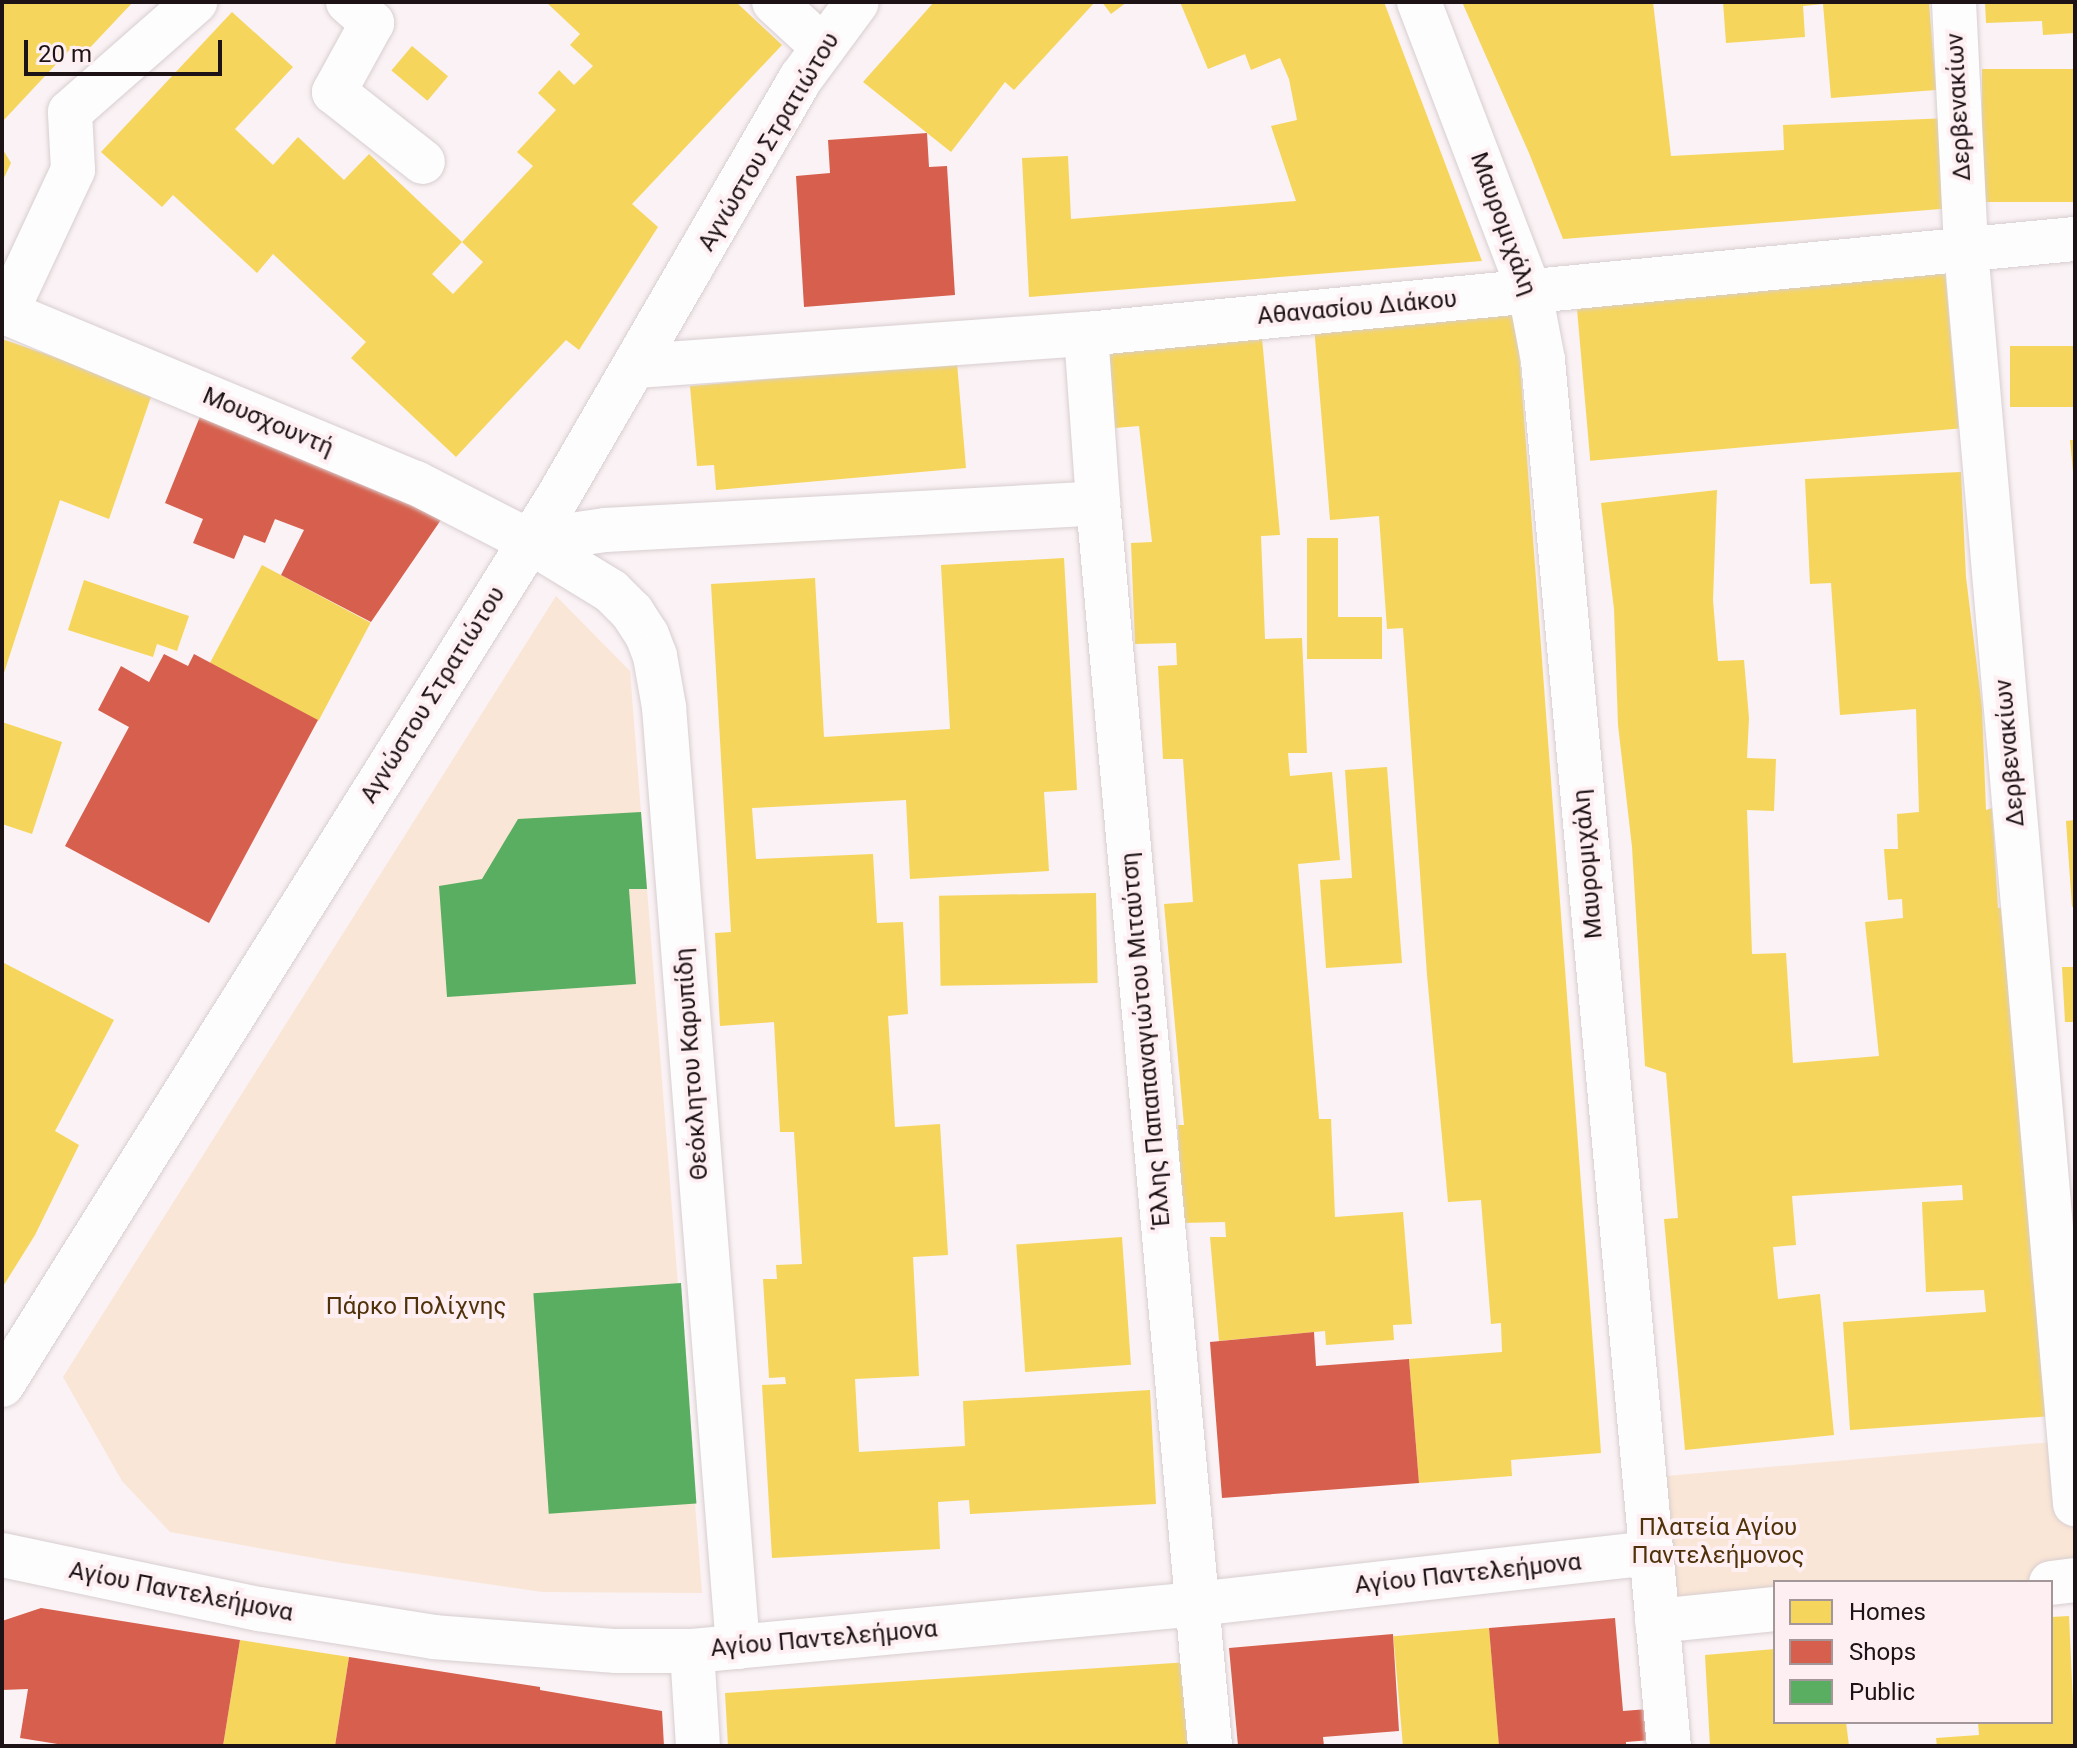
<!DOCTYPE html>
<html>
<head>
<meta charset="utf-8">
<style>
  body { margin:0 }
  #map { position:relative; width:2077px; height:1748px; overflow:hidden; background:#faf2f4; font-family:Roboto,sans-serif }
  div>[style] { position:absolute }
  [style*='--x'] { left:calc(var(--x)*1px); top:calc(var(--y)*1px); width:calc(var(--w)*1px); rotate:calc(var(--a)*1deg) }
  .green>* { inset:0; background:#fae6d6 }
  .homes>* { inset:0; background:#f6d55c; transform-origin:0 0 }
  .shops>* { inset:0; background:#d6604d }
  .public>* { inset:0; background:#5aae61; transform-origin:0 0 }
  .roads { filter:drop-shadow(0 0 2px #d8ced0) drop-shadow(0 0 2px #d8ced0) }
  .street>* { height:44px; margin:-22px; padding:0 22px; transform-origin:22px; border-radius:22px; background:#fefdfd }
  .secondary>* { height:44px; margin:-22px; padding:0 22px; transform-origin:22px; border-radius:22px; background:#fefdfd }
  span { translate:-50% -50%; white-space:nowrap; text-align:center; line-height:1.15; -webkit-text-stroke:8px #feeff3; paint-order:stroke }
  .street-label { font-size:24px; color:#1d1215 }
  .park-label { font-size:24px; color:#50320a }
  .frame { position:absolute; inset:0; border:4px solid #1d1215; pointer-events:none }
  .legend { position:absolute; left:1773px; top:1580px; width:280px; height:144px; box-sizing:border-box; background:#feeff3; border:2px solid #a4979a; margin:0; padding:10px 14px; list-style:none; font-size:24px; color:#1d1215 }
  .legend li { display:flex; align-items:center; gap:16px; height:40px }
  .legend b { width:40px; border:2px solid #a4979a }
  .scale { position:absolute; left:24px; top:40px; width:198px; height:36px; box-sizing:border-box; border:4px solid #1d1215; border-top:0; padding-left:10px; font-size:24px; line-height:28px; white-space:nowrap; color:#1d1215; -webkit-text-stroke:6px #feeff3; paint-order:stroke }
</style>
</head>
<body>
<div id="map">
  <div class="green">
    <i style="clip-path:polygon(556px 596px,630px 671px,702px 1593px,543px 1592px,342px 1563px,170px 1532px,122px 1481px,63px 1377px)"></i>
    <i style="clip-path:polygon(2075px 1440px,2075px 1580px,1775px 1582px,1775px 1609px,1657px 1621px,1643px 1478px)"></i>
  </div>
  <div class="homes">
    <i style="clip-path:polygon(2px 2px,133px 2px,84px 54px,74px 45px,2px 122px)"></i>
    <i style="clip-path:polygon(546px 2px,736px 2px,782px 45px,632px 204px,658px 227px,579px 350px,566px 340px,456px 457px,351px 358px,366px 342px,273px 254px,257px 273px,173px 195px,162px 207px,101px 152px,232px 12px,293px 67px,235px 129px,273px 165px,298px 137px,344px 180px,369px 154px,462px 242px,432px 274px,453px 294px,483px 262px,462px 242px,533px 166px,517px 152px,556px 110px,538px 93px,559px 70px,574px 85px,593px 66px,570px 45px,580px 34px)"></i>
    <i style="clip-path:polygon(934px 2px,1095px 2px,1014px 90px,1005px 82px,951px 152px,863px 82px)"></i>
    <i style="clip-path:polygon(1102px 2px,1127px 2px,1111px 14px)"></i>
    <i style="clip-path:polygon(1180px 2px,1384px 2px,1482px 261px,1029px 297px,1022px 158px,1068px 156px,1071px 219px,1296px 201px,1271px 126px,1297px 120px,1289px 79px,1280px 58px,1251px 70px,1245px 54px,1208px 69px)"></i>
    <i style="clip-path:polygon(1462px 2px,1653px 2px,1671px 156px,1784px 150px,1783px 125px,1949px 118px,1953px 208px,1563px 239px,1529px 153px)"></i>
    <i style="clip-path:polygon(1723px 2px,1929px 2px,1936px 90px,1831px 98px,1823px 4px,1803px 6px,1805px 37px,1726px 43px)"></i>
    <i style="clip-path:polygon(1985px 2px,2075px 2px,2075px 33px,2043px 35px,2042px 21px,1986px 23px)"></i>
    <i style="left:412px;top:46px;width:47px;height:32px;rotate:40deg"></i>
    <i style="left:2075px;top:69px;width:133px;height:93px;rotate:90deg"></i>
    <i style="clip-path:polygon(2px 148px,11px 163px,2px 182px)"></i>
    <i style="left:1945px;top:270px;width:159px;height:370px;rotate:85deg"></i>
    <i style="clip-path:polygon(1516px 310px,1601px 1453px,1511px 1460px,1512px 1476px,1419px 1483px,1409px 1359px,1502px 1352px,1501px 1323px,1491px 1324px,1481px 1200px,1448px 1202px,1427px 975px,1403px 628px,1387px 629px,1379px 516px,1330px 520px,1314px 326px)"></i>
    <i style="clip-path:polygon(1262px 338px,1280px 535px,1261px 536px,1265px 639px,1302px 638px,1307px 753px,1288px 753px,1290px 776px,1332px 772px,1340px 860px,1298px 864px,1319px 1119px,1331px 1119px,1335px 1217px,1403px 1212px,1412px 1324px,1393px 1325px,1394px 1340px,1326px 1345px,1325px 1331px,1219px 1341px,1210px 1237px,1226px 1237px,1225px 1222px,1181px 1223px,1178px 1125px,1184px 1125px,1164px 904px,1193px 902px,1183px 759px,1163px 759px,1158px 666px,1177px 665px,1176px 643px,1135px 644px,1131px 543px,1152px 542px,1139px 426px,1115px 428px,1109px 349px)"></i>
    <i style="clip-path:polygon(2px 339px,153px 391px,109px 519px,60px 500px,3px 676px)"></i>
    <i style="left:2075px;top:346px;width:61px;height:65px;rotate:90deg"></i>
    <i style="clip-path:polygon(957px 363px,966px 468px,716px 490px,714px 465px,697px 466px,690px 386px)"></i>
    <i style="clip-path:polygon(2070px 440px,2075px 440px,2075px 472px,2073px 472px)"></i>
    <i style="clip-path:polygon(1961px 472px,1966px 577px,1982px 707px,1986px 810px,1992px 808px,1998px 908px,2007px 907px,2021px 1042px,2033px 1277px,2052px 1416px,1850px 1430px,1843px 1322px,1986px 1312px,1984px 1290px,1926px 1292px,1922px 1202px,1963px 1200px,1962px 1185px,1792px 1196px,1796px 1245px,1773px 1247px,1778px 1299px,1820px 1294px,1834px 1435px,1685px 1450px,1664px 1219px,1678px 1218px,1666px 1073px,1645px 1066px,1632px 847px,1618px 725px,1614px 609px,1601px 503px,1717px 490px,1713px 600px,1718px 661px,1744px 660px,1749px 718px,1747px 758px,1776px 759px,1774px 811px,1747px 810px,1752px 954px,1786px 953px,1793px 1063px,1879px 1056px,1865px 922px,1903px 918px,1902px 899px,1888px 900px,1884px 849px,1898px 849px,1897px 814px,1919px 812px,1916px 709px,1840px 715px,1831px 583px,1810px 584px,1805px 479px)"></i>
    <i style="clip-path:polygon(1307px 538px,1338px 538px,1338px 617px,1382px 617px,1382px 659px,1307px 659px)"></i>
    <i style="clip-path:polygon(1064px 558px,1077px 790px,1044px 792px,1049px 871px,910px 879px,906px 800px,752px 808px,756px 859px,873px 854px,877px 923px,903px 922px,908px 1014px,888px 1016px,895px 1127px,940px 1124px,948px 1255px,913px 1257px,919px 1376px,855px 1379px,859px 1452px,965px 1446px,963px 1401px,1150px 1390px,1156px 1504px,970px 1514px,969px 1500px,938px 1502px,940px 1549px,772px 1558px,762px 1385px,786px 1384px,785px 1377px,769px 1378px,763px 1279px,777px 1279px,776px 1265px,802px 1264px,794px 1132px,780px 1132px,774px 1022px,720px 1026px,715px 933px,731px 932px,711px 584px,815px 578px,824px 737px,950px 729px,941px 565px)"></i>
    <i style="left:262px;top:565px;width:123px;height:111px;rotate:28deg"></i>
    <i style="clip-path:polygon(84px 580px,189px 616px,177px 651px,157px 644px,153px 657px,68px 630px)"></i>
    <i style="clip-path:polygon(2px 722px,62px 742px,32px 834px,2px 824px)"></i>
    <i style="clip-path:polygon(1387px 767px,1402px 963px,1326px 968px,1320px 880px,1352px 878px,1345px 770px)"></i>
    <i style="clip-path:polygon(2075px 820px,2075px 906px,2072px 907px,2066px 821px)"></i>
    <i style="left:1096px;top:893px;width:90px;height:157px;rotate:89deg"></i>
    <i style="clip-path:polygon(4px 963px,114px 1020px,55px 1131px,79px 1145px,35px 1235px,2px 1288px)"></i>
    <i style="clip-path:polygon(2062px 967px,2075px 967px,2075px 1022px,2065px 1022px)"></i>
    <i style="left:1122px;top:1237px;width:128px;height:106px;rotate:86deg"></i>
    <i style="clip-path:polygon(2069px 1616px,2075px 1746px,1937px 1746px,1936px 1738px,1979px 1735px,1978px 1722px,2051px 1722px,2051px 1617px)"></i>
    <i style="left:1489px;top:1628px;width:118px;height:96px;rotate:85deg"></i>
    <i style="clip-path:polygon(240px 1640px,349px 1657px,335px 1746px,223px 1746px)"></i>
    <i style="clip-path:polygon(1775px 1649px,1775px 1722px,1846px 1722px,1849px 1746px,1710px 1746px,1705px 1655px)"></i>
    <i style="clip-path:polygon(1189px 1662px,1194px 1746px,728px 1746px,725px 1693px)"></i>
  </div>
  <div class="shops">
    <i style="clip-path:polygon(927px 133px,929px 167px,947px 166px,955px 295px,804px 307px,796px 176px,830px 173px,828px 140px)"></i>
    <i style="clip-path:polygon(201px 414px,447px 511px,371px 622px,281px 575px,304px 530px,275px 519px,265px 543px,244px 535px,234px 559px,193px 543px,203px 519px,165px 503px)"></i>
    <i style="clip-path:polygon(164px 654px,188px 666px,194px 654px,318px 720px,209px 923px,65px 846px,129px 727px,98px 710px,121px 666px,149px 682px)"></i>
    <i style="clip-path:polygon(1314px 1332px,1316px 1366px,1409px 1359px,1419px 1483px,1222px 1498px,1210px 1342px)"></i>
    <i style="clip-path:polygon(41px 1608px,240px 1640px,223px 1746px,70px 1746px,20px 1738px,28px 1689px,2px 1690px,2px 1621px)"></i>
    <i style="clip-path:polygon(1615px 1618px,1623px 1711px,1648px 1709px,1651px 1740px,1626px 1742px,1626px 1746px,1499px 1746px,1489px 1628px)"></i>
    <i style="clip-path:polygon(1393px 1634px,1399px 1731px,1323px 1737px,1324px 1746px,1238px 1746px,1229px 1648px)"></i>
    <i style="clip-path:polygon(349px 1657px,540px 1687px,540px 1690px,662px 1711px,664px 1746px,335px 1746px)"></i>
  </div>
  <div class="public">
    <i style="clip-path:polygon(641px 812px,647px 889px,629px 889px,636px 984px,447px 997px,439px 886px,482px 879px,518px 819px)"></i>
    <i style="left:681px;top:1283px;width:221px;height:148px;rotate:86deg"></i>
  </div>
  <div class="roads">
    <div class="street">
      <i style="--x:348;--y:2;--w:32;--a:41"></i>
      <i style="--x:372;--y:23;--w:79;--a:118.8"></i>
      <i style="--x:334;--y:92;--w:113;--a:38.2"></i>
      <i style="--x:774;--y:2;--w:67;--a:42.6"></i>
      <i style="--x:1954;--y:2;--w:248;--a:87.2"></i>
      <i style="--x:1966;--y:250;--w:1259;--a:85.03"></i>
      <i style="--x:6;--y:313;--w:158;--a:-64.9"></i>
      <i style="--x:73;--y:170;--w:58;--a:-93"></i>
      <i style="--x:70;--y:112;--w:167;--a:-41.3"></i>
      <i style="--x:1086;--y:334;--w:169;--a:85.9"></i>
      <i style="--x:1098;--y:503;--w:1248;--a:84.85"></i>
      <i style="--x:637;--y:366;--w:450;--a:-4.1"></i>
      <i style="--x:1086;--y:334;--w:994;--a:-5.49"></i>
      <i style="--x:529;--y:541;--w:77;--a:-8.2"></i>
      <i style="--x:605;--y:530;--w:494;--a:-3.1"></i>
      <i style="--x:2;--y:1555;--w:263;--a:11.9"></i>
      <i style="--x:259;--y:1609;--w:176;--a:9.1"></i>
      <i style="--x:433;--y:1637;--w:184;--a:4.4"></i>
      <i style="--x:616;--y:1651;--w:76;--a:0"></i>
      <i style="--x:692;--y:1651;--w:507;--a:-5.32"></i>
      <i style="--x:1197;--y:1604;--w:456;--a:-6.4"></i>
      <i style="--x:2051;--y:1583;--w:24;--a:-7"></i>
      <i style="--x:1657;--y:1621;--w:119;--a:-5.8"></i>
    </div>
    <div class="secondary">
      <i style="--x:1419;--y:2;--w:311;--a:69.1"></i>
      <i style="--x:1530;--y:292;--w:69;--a:79.2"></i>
      <i style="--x:1543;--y:360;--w:1392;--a:84.81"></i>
      <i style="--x:2;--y:311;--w:448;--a:22.6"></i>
      <i style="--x:416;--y:483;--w:127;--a:27.2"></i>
      <i style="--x:529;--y:541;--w:96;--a:31.4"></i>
      <i style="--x:611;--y:591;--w:30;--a:45"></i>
      <i style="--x:632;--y:612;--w:27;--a:57"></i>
      <i style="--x:647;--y:635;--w:22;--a:69"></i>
      <i style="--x:655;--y:656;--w:52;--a:80"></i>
      <i style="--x:664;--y:707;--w:943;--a:85.5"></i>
      <i style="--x:2;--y:1385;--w:1048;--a:-57.95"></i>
      <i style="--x:558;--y:497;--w:484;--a:-59.9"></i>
      <i style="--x:801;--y:78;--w:94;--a:-53.6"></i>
      <i style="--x:692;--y:1651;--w:95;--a:86.4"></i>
    </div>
  </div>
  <div class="street-label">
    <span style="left:1959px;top:107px;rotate:-93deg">Δερβενακίων</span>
    <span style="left:769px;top:142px;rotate:-59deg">Αγνώστου Στρατιώτου</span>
    <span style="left:1503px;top:224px;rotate:70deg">Μαυρομιχάλη</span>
    <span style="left:1357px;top:308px;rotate:-5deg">Αθανασίου Διάκου</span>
    <span style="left:268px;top:422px;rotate:23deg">Μουσχουντή</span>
    <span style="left:433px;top:695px;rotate:-58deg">Αγνώστου Στρατιώτου</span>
    <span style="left:2010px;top:753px;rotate:-95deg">Δερβενακίων</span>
    <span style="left:1588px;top:864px;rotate:-95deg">Μαυρομιχάλη</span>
    <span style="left:1146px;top:1040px;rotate:-95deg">Έλλης Παπαπαναγιώτου Μιταύτση</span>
    <span style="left:692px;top:1064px;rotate:-94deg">Θεόκλητου Καρυπίδη</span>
    <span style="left:1468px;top:1574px;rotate:-6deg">Αγίου Παντελεήμονα</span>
    <span style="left:181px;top:1592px;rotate:11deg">Αγίου Παντελεήμονα</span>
    <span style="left:824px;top:1639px;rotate:-5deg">Αγίου Παντελεήμονα</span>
  </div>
  <div class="park-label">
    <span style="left:416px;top:1307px">Πάρκο Πολίχνης</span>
    <span style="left:1718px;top:1542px">Πλατεία Αγίου<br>Παντελεήμονος</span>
  </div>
  <div class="frame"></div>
  <ul class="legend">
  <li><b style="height:22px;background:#f6d55c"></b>Homes</li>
  <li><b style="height:22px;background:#d6604d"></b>Shops</li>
  <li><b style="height:22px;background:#5aae61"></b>Public</li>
  </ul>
  <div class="scale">20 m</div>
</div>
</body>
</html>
